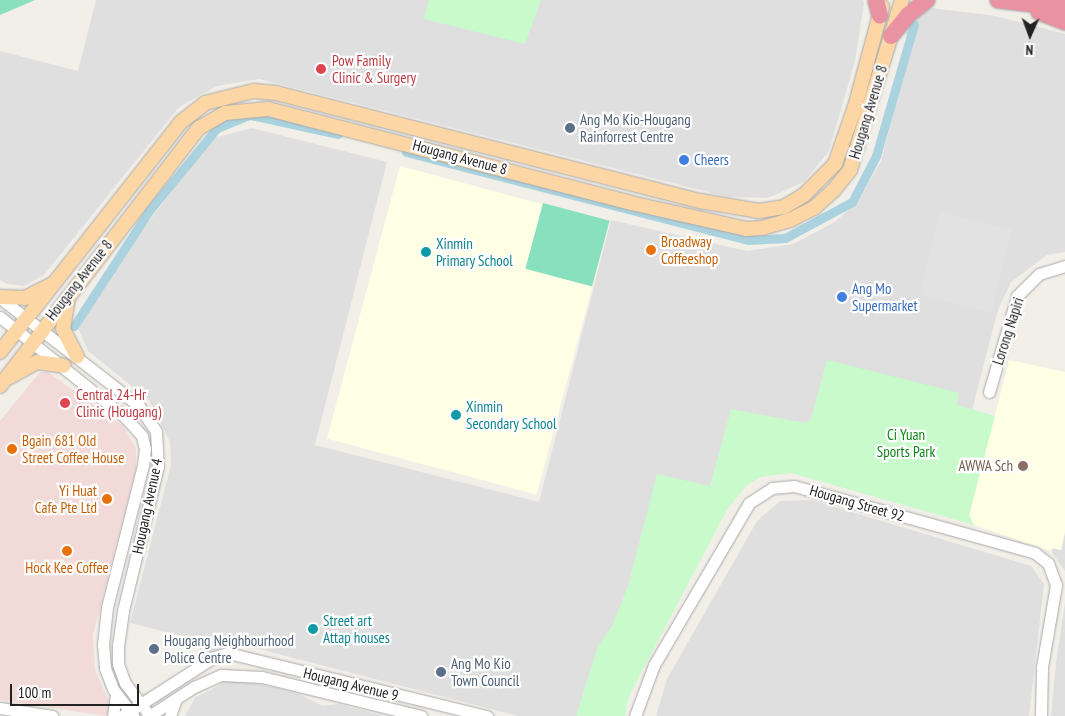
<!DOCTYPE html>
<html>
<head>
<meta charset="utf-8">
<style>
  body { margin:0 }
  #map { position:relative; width:1065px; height:716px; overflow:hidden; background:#f2efe9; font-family:"PT Sans Narrow",sans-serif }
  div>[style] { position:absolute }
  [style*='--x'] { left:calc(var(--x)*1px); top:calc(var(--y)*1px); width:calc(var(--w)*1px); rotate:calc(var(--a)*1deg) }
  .residential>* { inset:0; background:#e0dfdf }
  .commercial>* { inset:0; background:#f2dad9 }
  .education>* { inset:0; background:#ffffe5; transform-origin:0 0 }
  .park>* { inset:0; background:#c8facc }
  .pitch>* { inset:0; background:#88e0be; transform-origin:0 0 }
  .parking>* { inset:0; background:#e2e2e2; transform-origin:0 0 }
  .canal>* { height:9px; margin:-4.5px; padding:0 4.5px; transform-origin:4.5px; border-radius:4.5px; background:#aad3df }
  .roads { filter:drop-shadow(0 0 1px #a9a9a9) drop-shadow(0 0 1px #a9a9a9) }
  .minor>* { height:11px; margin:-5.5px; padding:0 5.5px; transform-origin:5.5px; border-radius:5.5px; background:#fff }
  .major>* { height:14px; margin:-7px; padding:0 7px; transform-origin:7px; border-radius:7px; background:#fcd6a4 }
  .highway>* { height:16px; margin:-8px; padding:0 8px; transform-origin:8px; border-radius:8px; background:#e892a2 }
  .dots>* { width:14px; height:14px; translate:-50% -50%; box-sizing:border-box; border:2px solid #fff; border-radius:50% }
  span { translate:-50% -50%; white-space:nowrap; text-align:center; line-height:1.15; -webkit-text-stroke:4.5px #fff; paint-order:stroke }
  .health-label { font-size:15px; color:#be3a42 }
  .left { translate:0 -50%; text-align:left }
  .street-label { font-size:15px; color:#222 }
  .service-label { font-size:15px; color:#4e5e75 }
  .shop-label { font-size:15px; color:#366cbe }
  .food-label { font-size:15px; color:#c56008 }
  .right { translate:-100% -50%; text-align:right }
  .culture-label { font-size:15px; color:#0d838f }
  .park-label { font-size:15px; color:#0c8416 }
  .education-label { font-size:15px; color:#785e54 }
  .north { position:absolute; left:1005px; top:10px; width:50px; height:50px; -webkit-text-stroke:4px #fff; paint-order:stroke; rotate:182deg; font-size:14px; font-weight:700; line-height:20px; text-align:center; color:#222 }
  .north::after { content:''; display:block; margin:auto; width:18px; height:22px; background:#222; clip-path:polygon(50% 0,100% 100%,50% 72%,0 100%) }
  .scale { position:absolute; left:10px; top:684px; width:129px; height:22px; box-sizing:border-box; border:2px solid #222; border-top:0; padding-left:6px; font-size:15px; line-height:18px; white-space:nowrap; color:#222; -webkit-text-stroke:4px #fff; paint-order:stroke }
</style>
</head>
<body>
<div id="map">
  <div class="residential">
    <i style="clip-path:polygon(96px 0,863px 0,864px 3px,855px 61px,829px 151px,804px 182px,768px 198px,728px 197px,259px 79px,217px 86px,179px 107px,44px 275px,24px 286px,7px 284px,0 280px,0 51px,78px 71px)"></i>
    <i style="clip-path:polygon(932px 8px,996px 16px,1065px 34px,1065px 252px,1047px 255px,1011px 282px,998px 310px,972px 410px,737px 453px,584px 716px,518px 716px,247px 646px,203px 655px,194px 639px,130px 623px,171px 465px,170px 442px,149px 400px,88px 351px,74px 319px,213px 138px,252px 128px,387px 162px,315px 445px,539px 502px,611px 220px,747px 251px,793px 244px,835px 222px,858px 201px,881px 161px,914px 37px,904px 34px,914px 17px)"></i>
    <i style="clip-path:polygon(812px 500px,1031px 566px,1044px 584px,1029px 716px,656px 716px,667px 679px,757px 521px,780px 501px)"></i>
    <i style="clip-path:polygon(1065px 532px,1065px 571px,1051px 551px,1053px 548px,1061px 550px)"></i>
    <i style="clip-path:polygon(1065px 602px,1065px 716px,1051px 716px,1056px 663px)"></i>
    <i style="clip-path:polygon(244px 680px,294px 692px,323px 706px,338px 704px,384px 716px,185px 716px,195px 698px,227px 681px)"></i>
  </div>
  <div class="commercial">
    <i style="clip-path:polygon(40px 372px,48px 372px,123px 426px,136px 448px,136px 468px,93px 635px,95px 670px,111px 706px,106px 716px,0 700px,0 421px)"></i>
  </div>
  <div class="education">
    <i style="left:400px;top:166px;width:217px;height:282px;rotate:15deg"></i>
    <i style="clip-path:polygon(1009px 360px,1065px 372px,1065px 532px,1061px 550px,1053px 548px,1051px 551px,974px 525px,969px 516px)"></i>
  </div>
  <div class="park">
    <i style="clip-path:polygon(429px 0,541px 0,525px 44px,424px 19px)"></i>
    <i style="clip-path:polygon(827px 360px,959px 393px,957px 405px,995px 416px,969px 515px,974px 525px,791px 473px,760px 477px,746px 486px,727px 510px,629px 696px,625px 716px,576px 716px,598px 646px,612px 626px,628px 586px,657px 474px,710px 486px,731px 409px,805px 423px,811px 419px)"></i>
  </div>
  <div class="pitch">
    <i style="clip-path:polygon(0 0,35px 0,0 15px)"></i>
    <i style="left:543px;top:203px;width:69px;height:68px;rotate:15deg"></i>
  </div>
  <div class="parking">
    <i style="left:940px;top:212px;width:74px;height:85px;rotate:14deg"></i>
  </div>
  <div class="canal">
    <i style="--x:406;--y:152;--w:353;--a:14.4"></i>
    <i style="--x:748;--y:240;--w:37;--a:-3"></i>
    <i style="--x:785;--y:238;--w:76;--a:-28.2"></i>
    <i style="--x:852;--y:202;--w:52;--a:-62.4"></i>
    <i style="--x:876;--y:156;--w:137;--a:-73.9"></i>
    <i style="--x:74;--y:326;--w:137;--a:-56.9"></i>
    <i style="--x:149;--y:211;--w:107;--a:-50.7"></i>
    <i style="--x:217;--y:128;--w:35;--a:-22"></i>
    <i style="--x:250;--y:115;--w:90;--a:12.2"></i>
  </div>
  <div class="roads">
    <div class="minor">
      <i style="--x:0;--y:298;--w:176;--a:37.8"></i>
      <i style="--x:139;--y:406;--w:30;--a:56"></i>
      <i style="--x:156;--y:431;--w:35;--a:87"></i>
      <i style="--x:158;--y:466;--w:149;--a:103.6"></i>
      <i style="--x:123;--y:611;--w:34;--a:98"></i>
      <i style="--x:118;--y:645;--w:19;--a:90"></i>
      <i style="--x:118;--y:664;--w:20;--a:70"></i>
      <i style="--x:125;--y:683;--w:41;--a:52.9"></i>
      <i style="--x:0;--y:317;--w:160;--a:38.7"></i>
      <i style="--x:125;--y:417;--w:25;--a:48"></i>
      <i style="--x:142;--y:436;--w:13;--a:77"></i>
      <i style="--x:145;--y:449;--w:16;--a:97"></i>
      <i style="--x:143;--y:465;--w:146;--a:104.2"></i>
      <i style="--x:107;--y:607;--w:37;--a:96"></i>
      <i style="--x:103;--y:644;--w:24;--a:85"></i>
      <i style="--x:105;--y:668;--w:22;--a:69"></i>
      <i style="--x:113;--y:689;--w:34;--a:53"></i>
      <i style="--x:989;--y:392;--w:100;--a:-73.7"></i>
      <i style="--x:1017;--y:296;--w:31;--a:-45"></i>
      <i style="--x:1039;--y:274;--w:27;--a:-17"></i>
      <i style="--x:0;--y:708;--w:53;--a:8.7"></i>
      <i style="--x:113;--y:716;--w:22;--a:-82"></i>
      <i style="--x:122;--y:716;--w:109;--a:-32.7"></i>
      <i style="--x:214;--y:657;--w:15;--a:-16"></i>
      <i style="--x:228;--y:653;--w:267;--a:13.7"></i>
      <i style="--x:149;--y:716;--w:54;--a:-32.8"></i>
      <i style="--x:194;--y:687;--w:30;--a:-24"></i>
      <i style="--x:221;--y:675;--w:41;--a:2.8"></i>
      <i style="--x:262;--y:677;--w:164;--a:13.8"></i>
      <i style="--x:170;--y:716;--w:18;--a:-71"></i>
      <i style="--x:635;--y:716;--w:54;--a:-69.6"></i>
      <i style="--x:654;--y:665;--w:188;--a:-59.6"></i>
      <i style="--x:749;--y:503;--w:27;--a:-33"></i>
      <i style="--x:772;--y:488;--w:22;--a:-5"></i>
      <i style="--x:794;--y:486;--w:250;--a:15.5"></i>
      <i style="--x:1035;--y:553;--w:16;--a:38"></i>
      <i style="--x:1048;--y:563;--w:23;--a:70"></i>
      <i style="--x:1056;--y:585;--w:83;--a:99.7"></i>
      <i style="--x:1042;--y:667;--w:49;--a:91.2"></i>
    </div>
    <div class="major">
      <i style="--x:0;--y:297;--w:25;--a:2"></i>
      <i style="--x:25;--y:298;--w:31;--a:-27"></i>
      <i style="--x:68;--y:298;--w:31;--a:99"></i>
      <i style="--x:63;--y:329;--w:31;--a:63"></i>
      <i style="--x:0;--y:352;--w:293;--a:-51.8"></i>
      <i style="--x:181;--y:122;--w:31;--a:-38"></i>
      <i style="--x:205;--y:103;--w:50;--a:-13.8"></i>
      <i style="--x:254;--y:91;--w:22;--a:5"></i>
      <i style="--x:276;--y:93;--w:438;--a:14.3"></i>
      <i style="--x:700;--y:201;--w:60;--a:9.6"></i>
      <i style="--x:759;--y:211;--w:25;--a:-9"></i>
      <i style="--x:784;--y:207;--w:23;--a:-31"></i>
      <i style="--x:804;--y:195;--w:44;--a:-45"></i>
      <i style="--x:835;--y:164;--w:60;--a:-70.7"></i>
      <i style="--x:855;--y:107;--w:104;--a:-74.9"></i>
      <i style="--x:10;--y:377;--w:31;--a:-29"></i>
      <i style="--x:37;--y:362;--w:27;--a:8"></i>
      <i style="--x:0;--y:386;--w:326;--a:-52.4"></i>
      <i style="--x:199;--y:128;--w:30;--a:-30"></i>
      <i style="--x:225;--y:113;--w:43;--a:-5.3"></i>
      <i style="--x:268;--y:109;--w:375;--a:14.5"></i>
      <i style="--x:631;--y:203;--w:118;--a:12.7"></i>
      <i style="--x:746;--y:229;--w:16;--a:-4"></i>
      <i style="--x:762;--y:228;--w:29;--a:-16"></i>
      <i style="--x:790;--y:220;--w:28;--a:-27"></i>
      <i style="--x:815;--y:207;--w:24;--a:-42"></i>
      <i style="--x:833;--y:191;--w:27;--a:-51"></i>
      <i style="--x:850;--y:170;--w:178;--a:-73"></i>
    </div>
    <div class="highway">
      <i style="--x:876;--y:0;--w:16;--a:76"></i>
      <i style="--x:998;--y:0;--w:67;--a:6.8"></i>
      <i style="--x:1039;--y:12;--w:28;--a:21"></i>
      <i style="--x:891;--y:36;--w:27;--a:-51"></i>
      <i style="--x:908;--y:15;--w:24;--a:-38"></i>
    </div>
  </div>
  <div class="dots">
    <i style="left:321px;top:69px;background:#e0444e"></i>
    <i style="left:570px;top:128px;background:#5c6f8a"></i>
    <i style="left:684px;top:160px;background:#3f7fe0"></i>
    <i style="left:651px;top:250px;background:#e8710a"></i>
    <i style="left:426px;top:252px;background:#0f9aa8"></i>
    <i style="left:842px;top:297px;background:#3f7fe0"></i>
    <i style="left:65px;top:403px;background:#e0444e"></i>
    <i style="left:456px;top:415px;background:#0f9aa8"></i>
    <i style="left:12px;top:449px;background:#e8710a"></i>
    <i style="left:1023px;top:466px;background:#8d6e63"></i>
    <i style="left:107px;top:499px;background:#e8710a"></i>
    <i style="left:67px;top:551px;background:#e8710a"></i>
    <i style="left:313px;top:629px;background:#0f9aa8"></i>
    <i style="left:154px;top:649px;background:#5c6f8a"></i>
    <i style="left:441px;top:672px;background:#5c6f8a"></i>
  </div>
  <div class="health-label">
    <span class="left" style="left:332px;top:69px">Pow Family<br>Clinic &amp; Surgery</span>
    <span class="left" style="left:76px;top:403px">Central 24-Hr<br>Clinic (Hougang)</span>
  </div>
  <div class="street-label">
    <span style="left:868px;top:112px;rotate:-73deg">Hougang Avenue 8</span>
    <span style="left:460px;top:157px;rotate:15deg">Hougang Avenue 8</span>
    <span style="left:79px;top:280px;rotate:-52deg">Hougang Avenue 8</span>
    <span style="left:1008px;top:331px;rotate:-72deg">Lorong Napiri</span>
    <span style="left:857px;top:503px;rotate:16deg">Hougang Street 92</span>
    <span style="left:147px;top:506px;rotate:-78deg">Hougang Avenue 4</span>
    <span style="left:351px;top:684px;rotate:14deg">Hougang Avenue 9</span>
  </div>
  <div class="service-label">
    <span class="left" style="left:580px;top:128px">Ang Mo Kio-Hougang<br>Rainforrest Centre</span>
    <span class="left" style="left:164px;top:649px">Hougang Neighbourhood<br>Police Centre</span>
    <span class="left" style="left:451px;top:672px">Ang Mo Kio<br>Town Council</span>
  </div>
  <div class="shop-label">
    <span class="left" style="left:694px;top:160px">Cheers</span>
    <span class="left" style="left:852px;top:297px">Ang Mo<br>Supermarket</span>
  </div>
  <div class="food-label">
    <span class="left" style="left:661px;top:250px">Broadway<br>Coffeeshop</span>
    <span class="left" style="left:22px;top:449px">Bgain 681 Old<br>Street Coffee House</span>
    <span class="right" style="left:97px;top:499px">Yi Huat<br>Cafe Pte Ltd</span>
    <span style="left:67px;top:568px">Hock Kee Coffee</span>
  </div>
  <div class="culture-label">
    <span class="left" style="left:436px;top:252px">Xinmin<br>Primary School</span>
    <span class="left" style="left:466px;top:415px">Xinmin<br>Secondary School</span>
    <span class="left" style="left:323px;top:629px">Street art<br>Attap houses</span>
  </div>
  <div class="park-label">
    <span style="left:906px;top:443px">Ci Yuan<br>Sports Park</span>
  </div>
  <div class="education-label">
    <span class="right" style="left:1013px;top:466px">AWWA Sch</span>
  </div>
  <div class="north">N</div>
  <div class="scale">100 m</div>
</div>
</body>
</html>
